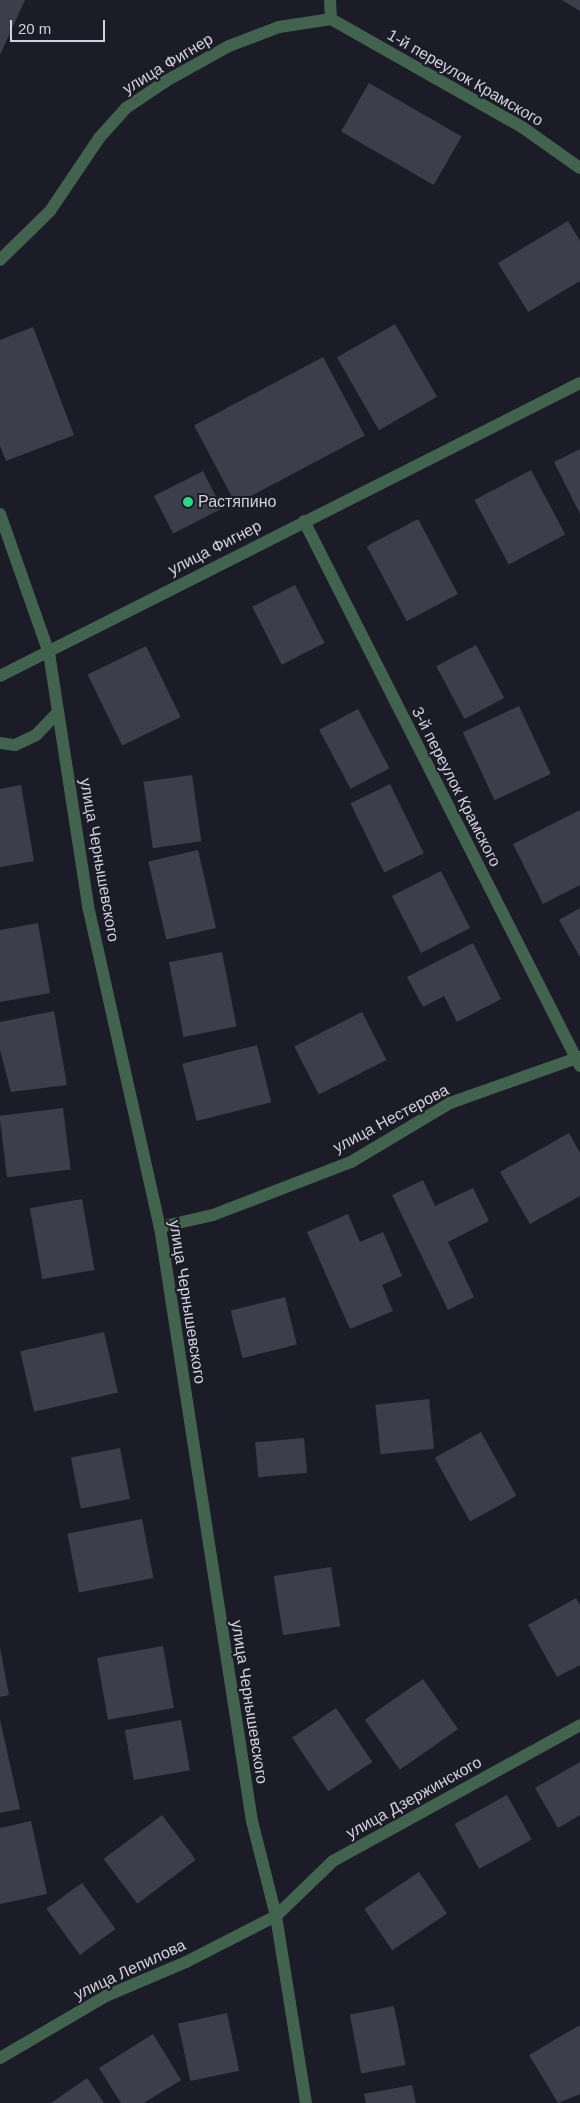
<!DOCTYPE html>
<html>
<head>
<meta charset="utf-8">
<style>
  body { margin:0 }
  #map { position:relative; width:580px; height:2103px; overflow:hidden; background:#1b1c28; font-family:Helvetica,sans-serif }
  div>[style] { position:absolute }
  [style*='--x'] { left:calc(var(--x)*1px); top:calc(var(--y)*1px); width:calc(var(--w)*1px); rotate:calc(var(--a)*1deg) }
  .building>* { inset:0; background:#3d3e4c; transform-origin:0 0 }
  .lane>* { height:12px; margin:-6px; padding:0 6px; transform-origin:6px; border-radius:6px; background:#42644e }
  .street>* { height:12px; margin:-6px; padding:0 6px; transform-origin:6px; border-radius:6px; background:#42644e }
  .dots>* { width:14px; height:14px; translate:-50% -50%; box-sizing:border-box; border:2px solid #1b1c28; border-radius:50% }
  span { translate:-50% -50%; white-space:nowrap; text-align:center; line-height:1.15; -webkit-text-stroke:4px #1b1c28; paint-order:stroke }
  .street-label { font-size:16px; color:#d2d2db }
  .poi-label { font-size:16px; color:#d2d2db }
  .left { translate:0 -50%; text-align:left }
  .scale { position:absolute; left:10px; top:20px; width:95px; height:22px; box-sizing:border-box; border:2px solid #d2d2db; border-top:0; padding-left:6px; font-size:15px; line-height:18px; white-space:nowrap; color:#d2d2db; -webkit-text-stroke:4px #1b1c28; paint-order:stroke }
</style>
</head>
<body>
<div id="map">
  <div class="building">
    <i style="clip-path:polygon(0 0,25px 0,0 55px)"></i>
    <i style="clip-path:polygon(562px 0,580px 0,580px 11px)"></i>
    <i style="left:369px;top:83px;width:107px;height:56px;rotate:30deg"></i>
    <i style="clip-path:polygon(568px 221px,580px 241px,580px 281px,528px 312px,498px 263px)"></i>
    <i style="left:395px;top:324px;width:84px;height:67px;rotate:60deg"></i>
    <i style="clip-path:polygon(33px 327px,74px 435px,6px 461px,0 446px,0 340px)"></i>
    <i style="left:323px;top:357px;width:89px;height:146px;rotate:62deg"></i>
    <i style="clip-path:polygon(580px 449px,580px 514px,554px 462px)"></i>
    <i style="left:531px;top:470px;width:73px;height:64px;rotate:62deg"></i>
    <i style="left:203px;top:471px;width:42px;height:55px;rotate:63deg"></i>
    <i style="left:418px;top:519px;width:85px;height:58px;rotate:62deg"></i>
    <i style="left:295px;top:585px;width:65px;height:48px;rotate:63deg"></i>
    <i style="left:476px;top:645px;width:60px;height:45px;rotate:62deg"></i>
    <i style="left:146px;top:646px;width:79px;height:65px;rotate:64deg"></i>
    <i style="left:519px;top:706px;width:75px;height:62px;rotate:65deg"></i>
    <i style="left:358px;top:709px;width:67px;height:44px;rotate:62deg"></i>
    <i style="left:192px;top:775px;width:67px;height:49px;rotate:82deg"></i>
    <i style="left:390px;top:784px;width:77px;height:44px;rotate:64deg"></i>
    <i style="clip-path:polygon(21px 785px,34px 861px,0 867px,0 789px)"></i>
    <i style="clip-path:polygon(580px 810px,580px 885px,543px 904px,513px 844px)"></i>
    <i style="left:198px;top:850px;width:80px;height:51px;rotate:77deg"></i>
    <i style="left:441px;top:871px;width:64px;height:55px;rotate:63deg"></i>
    <i style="clip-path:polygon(580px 908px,580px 957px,559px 920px)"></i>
    <i style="clip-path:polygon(38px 923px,50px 993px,0 1002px,0 930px)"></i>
    <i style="clip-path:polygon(473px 943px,501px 999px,457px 1022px,444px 996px,423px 1007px,407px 977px)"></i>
    <i style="left:222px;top:952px;width:76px;height:54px;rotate:79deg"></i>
    <i style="clip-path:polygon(54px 1011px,67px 1085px,11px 1092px,0 1050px,0 1022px)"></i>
    <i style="left:362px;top:1012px;width:54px;height:76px;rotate:63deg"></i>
    <i style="left:257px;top:1045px;width:59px;height:77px;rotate:76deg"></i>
    <i style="left:63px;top:1108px;width:62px;height:64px;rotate:83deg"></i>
    <i style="clip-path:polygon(569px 1133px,580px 1153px,580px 1196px,530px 1224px,500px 1172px)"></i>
    <i style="clip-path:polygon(423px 1180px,435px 1206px,473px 1188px,489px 1221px,448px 1242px,474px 1297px,448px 1310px,392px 1195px)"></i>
    <i style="left:82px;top:1199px;width:72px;height:53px;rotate:80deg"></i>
    <i style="clip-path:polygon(348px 1214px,360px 1242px,383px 1232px,402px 1276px,382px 1285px,393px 1311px,350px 1329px,307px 1232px)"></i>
    <i style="left:285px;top:1297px;width:49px;height:56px;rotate:76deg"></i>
    <i style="left:104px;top:1332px;width:62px;height:86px;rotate:77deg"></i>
    <i style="left:429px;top:1399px;width:50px;height:54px;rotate:84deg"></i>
    <i style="left:481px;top:1432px;width:73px;height:53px;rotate:61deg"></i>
    <i style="left:304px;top:1438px;width:35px;height:49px;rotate:85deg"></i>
    <i style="left:120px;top:1448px;width:52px;height:50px;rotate:79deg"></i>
    <i style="left:142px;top:1519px;width:60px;height:76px;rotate:79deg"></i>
    <i style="left:331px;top:1567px;width:60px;height:58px;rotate:81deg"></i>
    <i style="clip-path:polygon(576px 1598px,580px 1605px,580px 1665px,557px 1677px,528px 1625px)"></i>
    <i style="left:163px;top:1646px;width:63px;height:67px;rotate:80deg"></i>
    <i style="clip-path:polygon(0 1648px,9px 1695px,0 1697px)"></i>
    <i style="left:423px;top:1679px;width:61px;height:71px;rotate:55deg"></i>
    <i style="left:336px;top:1708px;width:65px;height:53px;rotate:56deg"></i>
    <i style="clip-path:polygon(0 1720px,20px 1809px,0 1813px)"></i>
    <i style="left:181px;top:1720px;width:51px;height:57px;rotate:80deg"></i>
    <i style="clip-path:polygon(580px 1762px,580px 1815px,558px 1828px,535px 1788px)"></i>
    <i style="left:507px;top:1795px;width:51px;height:60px;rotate:61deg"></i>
    <i style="left:162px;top:1815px;width:56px;height:73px;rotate:53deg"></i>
    <i style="clip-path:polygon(31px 1821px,47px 1894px,0 1904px,0 1828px)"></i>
    <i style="left:419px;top:1872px;width:50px;height:66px;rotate:56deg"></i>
    <i style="left:82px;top:1883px;width:57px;height:44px;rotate:54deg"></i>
    <i style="left:394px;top:2006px;width:60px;height:45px;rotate:79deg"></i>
    <i style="left:227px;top:2013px;width:59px;height:50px;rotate:78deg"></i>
    <i style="clip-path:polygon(580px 2025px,580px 2094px,558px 2103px,529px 2055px)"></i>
    <i style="clip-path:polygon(153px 2034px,181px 2080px,144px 2103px,121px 2103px,99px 2068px)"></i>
    <i style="clip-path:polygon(87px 2078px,104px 2103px,51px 2103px)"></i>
    <i style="clip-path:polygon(412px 2085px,416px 2103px,366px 2103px,364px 2094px)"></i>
  </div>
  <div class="lane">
    <i style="--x:0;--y:743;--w:15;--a:8"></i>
    <i style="--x:15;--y:745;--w:23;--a:-25"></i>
    <i style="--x:36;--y:735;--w:32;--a:-46"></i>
  </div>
  <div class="street">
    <i style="--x:330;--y:0;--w:19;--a:87"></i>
    <i style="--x:331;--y:19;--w:219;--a:29.5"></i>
    <i style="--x:522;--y:127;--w:71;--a:35.3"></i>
    <i style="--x:0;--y:260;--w:70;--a:-44.4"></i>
    <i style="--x:50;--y:211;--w:89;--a:-56"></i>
    <i style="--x:100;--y:137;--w:39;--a:-48"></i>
    <i style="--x:126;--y:108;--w:48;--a:-34"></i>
    <i style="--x:166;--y:81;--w:72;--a:-29.1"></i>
    <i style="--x:229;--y:46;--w:53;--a:-20.8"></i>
    <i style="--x:279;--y:27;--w:53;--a:-8.7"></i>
    <i style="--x:0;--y:514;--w:147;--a:70.6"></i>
    <i style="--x:49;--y:653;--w:256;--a:81.2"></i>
    <i style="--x:88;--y:906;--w:329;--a:77.4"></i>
    <i style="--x:160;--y:1227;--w:601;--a:81.2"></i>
    <i style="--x:252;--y:1821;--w:98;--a:75.8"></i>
    <i style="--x:276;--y:1916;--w:189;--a:80.9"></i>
    <i style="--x:304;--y:521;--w:611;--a:63.14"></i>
    <i style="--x:0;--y:676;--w:650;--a:-26.8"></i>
    <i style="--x:160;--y:1227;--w:54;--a:-12.8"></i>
    <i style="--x:213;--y:1215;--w:148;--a:-21"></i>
    <i style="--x:351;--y:1162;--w:115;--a:-30.8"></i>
    <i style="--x:450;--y:1103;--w:138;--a:-19.5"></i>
    <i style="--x:0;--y:2058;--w:123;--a:-30.3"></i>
    <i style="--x:106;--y:1996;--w:87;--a:-23"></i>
    <i style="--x:186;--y:1962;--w:101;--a:-27.1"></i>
    <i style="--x:276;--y:1916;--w:79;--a:-44"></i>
    <i style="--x:333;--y:1861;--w:282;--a:-28.8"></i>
  </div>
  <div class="dots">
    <i style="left:188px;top:502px;background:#2dd884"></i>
  </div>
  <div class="street-label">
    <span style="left:168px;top:64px;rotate:-31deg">улица Фигнер</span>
    <span style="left:465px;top:78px;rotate:30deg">1-й переулок Крамского</span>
    <span style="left:215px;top:548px;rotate:-27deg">улица Фигнер</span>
    <span style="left:456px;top:787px;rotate:63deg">3-й переулок Крамского</span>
    <span style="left:99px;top:860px;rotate:80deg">улица Чернышевского</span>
    <span style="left:391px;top:1119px;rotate:-28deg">улица Нестерова</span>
    <span style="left:187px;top:1302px;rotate:81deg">улица Чернышевского</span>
    <span style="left:249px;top:1702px;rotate:81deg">улица Чернышевского</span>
    <span style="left:414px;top:1798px;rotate:-29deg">улица Дзержинского</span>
    <span style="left:130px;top:1970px;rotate:-25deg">улица Лепилова</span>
  </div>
  <div class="poi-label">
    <span class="left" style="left:198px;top:502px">Растяпино</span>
  </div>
  <div class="scale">20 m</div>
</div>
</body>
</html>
